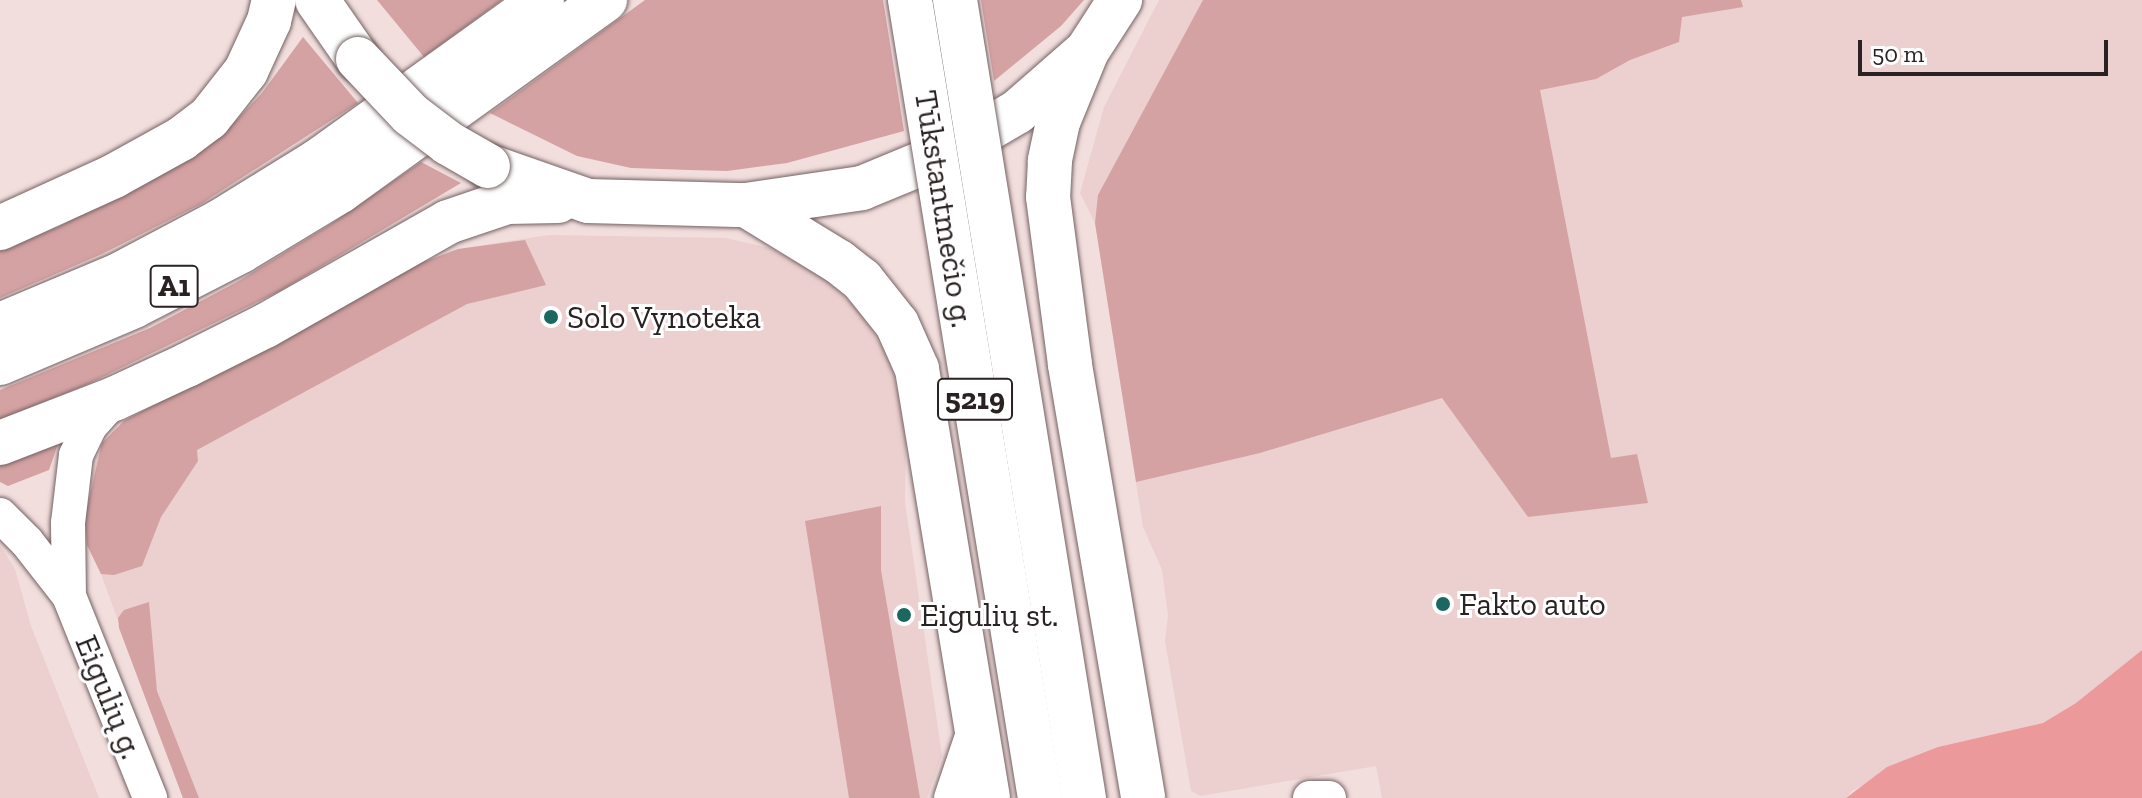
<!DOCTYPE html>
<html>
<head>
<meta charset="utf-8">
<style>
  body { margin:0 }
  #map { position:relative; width:2142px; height:798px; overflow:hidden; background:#f3dede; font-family:"Zilla Slab",serif }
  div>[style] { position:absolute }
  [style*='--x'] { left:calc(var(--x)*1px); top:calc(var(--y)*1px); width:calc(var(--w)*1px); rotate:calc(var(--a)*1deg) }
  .built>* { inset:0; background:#eccfcf }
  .green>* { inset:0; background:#d5a2a3 }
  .forest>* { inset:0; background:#eb999b }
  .roads { filter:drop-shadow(0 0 2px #746263) drop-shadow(0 0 2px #746263) }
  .minor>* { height:34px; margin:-17px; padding:0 17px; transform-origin:17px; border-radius:17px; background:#fff }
  .trunk>* { height:44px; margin:-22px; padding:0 22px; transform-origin:22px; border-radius:22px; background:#fff }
  .bridges { filter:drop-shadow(0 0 2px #746263) drop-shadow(0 0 2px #746263) }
  .trunk-bridge>* { height:44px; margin:-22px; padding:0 22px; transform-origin:22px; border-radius:22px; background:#fff }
  .dots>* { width:22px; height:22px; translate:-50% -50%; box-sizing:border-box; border:4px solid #fff; border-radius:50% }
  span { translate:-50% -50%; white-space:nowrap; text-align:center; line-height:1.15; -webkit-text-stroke:6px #fff; paint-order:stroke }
  .shield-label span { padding:2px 6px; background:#fff; border:2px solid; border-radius:6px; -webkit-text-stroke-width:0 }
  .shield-label { font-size:30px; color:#2a2222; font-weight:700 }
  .street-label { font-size:32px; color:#2a2222 }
  .poi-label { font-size:32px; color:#2a2222 }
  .left { translate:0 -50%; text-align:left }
  .scale { position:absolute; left:1858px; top:40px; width:250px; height:36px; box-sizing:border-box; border:4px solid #2a2222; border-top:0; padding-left:10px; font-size:24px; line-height:28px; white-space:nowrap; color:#2a2222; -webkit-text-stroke:6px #fff; paint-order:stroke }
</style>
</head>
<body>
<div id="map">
  <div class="built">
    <i style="clip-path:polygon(1159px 0,2142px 0,2142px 650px,2076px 703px,2043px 723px,1938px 747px,1852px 791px,1846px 798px,1382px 798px,1376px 766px,1200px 796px,1191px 791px,1165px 641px,1168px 615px,1162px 570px,1143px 527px,1095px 223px,1080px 193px,1104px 107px)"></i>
    <i style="clip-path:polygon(549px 235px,726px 238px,770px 248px,825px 278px,863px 315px,889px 359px,906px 423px,905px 502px,942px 756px,927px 798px,183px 798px,101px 574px,87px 545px,91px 480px,102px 443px,124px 421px,408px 268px,458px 249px)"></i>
    <i style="clip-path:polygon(0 545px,15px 569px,31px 626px,99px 798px,0 798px)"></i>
  </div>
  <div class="green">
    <i style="clip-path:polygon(377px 0,502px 0,424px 57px)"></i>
    <i style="clip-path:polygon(645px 0,883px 0,904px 131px,787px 163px,727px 171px,689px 170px,631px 168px,577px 156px,490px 113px)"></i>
    <i style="clip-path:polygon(981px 0,1084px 0,1061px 26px,994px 81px)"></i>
    <i style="clip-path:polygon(1203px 0,1741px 0,1743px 7px,1682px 17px,1679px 42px,1630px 60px,1596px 79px,1540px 90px,1611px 458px,1637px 454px,1648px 503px,1528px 517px,1442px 398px,1260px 453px,1136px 482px,1095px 223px,1098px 195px)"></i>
    <i style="clip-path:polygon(303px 37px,358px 103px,201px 204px,102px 254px,0 298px,0 251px,60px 226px,184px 159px,225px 132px,262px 93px)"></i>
    <i style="clip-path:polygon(421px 162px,461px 183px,280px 291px,86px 385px,0 420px,0 390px,150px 328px,237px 282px,328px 226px)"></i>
    <i style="clip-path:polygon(525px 240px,546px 285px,467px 304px,197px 450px,198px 461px,161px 517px,142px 566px,114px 575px,101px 574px,87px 545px,85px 516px,102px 443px,124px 421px,408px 268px,458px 249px)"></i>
    <i style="clip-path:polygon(58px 444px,49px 470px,8px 486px,0 482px,0 464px)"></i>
    <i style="clip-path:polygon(881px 506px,881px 570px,920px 798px,849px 798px,805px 521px)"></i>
    <i style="clip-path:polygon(149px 602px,157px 691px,199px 798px,183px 798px,119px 628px,118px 618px,124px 610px)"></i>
  </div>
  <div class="forest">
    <i style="clip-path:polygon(2142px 650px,2142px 798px,1846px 798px,1887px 767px,1938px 747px,2043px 723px,2076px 703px)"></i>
  </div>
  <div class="roads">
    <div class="minor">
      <i style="--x:0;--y:515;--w:38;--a:45"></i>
      <i style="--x:27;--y:542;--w:68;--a:52.1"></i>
      <i style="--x:69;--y:596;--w:218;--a:68.1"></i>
      <i style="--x:69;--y:596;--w:73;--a:-90.8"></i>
      <i style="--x:68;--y:523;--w:68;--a:-83.3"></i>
      <i style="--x:76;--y:455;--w:32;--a:-64"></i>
      <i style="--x:90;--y:426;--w:38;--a:-48"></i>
      <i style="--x:951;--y:798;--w:75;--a:-71.3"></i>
      <i style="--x:1310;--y:798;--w:19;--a:0"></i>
    </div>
    <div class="trunk">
      <i style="--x:317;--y:0;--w:72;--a:55.2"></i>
      <i style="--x:1087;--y:51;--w:77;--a:112.2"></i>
      <i style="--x:1058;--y:122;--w:40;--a:102"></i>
      <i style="--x:1050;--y:161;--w:36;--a:93"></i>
      <i style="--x:1048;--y:197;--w:169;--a:82.5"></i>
      <i style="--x:1070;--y:365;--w:439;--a:80.4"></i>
      <i style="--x:488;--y:166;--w:106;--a:19.3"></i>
      <i style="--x:588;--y:201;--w:158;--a:1.5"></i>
      <i style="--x:746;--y:205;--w:117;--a:-8.3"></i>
      <i style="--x:862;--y:188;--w:92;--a:-22.4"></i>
      <i style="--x:947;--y:153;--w:81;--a:-30.4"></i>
      <i style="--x:1017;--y:112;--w:93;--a:-41.1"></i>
      <i style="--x:1087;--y:51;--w:61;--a:-57.1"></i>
      <i style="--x:746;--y:205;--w:109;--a:31.5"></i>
      <i style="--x:839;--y:262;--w:29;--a:38"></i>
      <i style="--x:862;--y:280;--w:56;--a:51.5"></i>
      <i style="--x:897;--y:324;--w:49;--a:66"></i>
      <i style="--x:917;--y:369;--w:435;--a:80.6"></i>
      <i style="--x:0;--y:228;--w:125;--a:-24.5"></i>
      <i style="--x:114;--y:176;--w:77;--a:-28.9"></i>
      <i style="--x:181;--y:139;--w:35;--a:-37"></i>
      <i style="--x:209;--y:118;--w:60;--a:-51.8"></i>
      <i style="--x:246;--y:71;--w:55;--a:-65.3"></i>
      <i style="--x:269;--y:21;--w:22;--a:-77"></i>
      <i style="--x:0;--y:325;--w:129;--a:-22.8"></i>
      <i style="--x:119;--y:275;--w:115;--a:-27.9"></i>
      <i style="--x:221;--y:221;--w:114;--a:-31.7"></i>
      <i style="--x:318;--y:161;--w:276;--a:-35.7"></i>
      <i style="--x:0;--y:363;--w:146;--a:-23"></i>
      <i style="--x:134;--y:306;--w:120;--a:-27.2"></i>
      <i style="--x:241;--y:251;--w:116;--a:-31.2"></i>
      <i style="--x:340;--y:191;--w:327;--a:-35.8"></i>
      <i style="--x:0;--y:443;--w:124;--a:-21.2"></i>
      <i style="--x:116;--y:398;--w:78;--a:-24.9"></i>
      <i style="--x:187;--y:365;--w:87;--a:-26.6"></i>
      <i style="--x:265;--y:326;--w:210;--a:-29.6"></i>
      <i style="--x:448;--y:222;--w:62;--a:-18.7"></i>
      <i style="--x:507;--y:202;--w:51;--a:-1.1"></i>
    </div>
  </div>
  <div class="bridges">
    <div class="trunk-bridge">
      <i style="--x:910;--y:0;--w:809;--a:80.75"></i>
      <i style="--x:955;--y:0;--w:808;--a:80.82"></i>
      <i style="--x:358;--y:59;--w:76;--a:46.6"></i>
      <i style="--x:410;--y:114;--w:48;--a:37.3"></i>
      <i style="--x:448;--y:143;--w:46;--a:29.9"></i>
    </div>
  </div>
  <div class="dots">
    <i style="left:551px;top:317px;background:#1c6760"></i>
    <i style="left:1443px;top:604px;background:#1c6760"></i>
    <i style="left:904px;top:615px;background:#1c6760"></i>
  </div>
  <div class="shield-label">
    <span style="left:174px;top:286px">A1</span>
    <span style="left:975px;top:399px">5219</span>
  </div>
  <div class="street-label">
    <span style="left:944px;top:209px;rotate:81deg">Tūkstantmečio g.</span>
    <span style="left:109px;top:697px;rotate:68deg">Eigulių g.</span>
  </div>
  <div class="poi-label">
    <span class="left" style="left:567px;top:317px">Solo Vynoteka</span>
    <span class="left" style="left:1459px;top:604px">Fakto auto</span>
    <span class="left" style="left:920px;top:615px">Eigulių st.</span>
  </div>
  <div class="scale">50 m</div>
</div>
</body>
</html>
